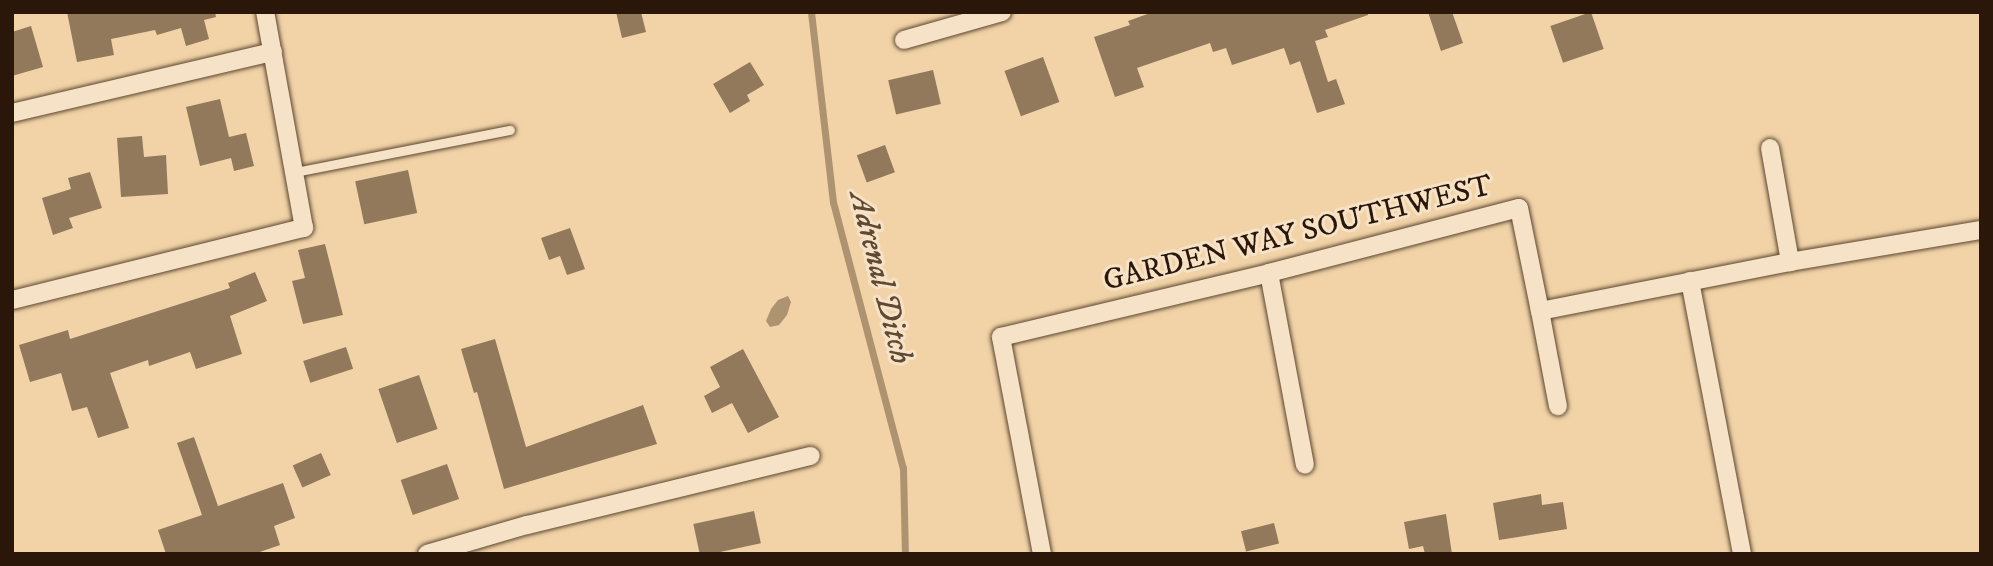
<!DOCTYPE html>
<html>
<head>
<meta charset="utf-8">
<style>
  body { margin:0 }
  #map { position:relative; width:1993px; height:566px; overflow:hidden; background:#f1d3a7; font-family:"IM FELL DW Pica",serif }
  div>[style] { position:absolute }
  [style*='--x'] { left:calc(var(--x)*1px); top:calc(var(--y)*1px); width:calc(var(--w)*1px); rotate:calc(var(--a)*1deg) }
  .water>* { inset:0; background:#ae9371 }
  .stream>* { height:7px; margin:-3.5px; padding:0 3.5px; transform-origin:3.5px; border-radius:3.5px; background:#ae9371 }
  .building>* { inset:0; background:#92795b; transform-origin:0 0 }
  .roads { filter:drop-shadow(0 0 2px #5c4630) drop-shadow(0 0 2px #5c4630) }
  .service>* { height:9px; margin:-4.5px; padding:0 4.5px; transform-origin:4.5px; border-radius:4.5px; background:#f6e2c6 }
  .minor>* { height:18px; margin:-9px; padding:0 9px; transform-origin:9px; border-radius:9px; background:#f6e2c6 }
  span { translate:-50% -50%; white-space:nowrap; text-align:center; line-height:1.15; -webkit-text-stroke:6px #f6e2c6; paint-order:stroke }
  .street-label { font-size:30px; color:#2b1709 }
  .water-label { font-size:32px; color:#5f4933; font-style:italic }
  .frame { position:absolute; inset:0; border:14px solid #2b1709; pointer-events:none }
</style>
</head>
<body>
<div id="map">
  <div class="water">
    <i style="clip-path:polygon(788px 296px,791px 302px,787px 315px,779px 325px,770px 327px,766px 321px,771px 309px,778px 300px)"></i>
  </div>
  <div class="stream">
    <i style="--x:811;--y:12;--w:191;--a:83.4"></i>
    <i style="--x:833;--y:202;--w:275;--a:75.3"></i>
    <i style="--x:903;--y:468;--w:86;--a:88.7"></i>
  </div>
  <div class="building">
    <i style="clip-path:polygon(67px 12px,215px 12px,216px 17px,204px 20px,209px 39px,186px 46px,181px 28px,157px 35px,155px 30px,111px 39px,114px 55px,77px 62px)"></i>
    <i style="clip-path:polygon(616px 12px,641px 12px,646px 32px,622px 38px)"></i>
    <i style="clip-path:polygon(1153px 12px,1368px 12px,1368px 15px,1325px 30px,1328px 37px,1315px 41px,1328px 82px,1336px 79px,1345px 104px,1317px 113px,1300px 61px,1290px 65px,1284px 48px,1232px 65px,1226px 48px,1213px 52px,1210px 43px,1137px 68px,1144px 87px,1115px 97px,1094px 37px,1130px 25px,1128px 21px)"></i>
    <i style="clip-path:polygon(1428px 12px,1452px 12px,1463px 43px,1441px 51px)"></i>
    <i style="left:1591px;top:12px;width:39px;height:43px;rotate:71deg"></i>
    <i style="clip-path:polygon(31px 26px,43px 67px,12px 76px,12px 32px)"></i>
    <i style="left:1043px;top:57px;width:48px;height:41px;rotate:70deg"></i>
    <i style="clip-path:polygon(750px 62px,764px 85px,747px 95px,750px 101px,730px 113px,713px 84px)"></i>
    <i style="left:933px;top:70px;width:35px;height:46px;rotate:77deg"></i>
    <i style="clip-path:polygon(220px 99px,229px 137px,246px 133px,254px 166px,234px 171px,231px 158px,200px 166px,186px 107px)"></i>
    <i style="clip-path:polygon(142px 136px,144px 157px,166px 155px,168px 194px,121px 197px,117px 138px)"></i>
    <i style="left:885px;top:145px;width:29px;height:30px;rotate:70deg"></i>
    <i style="left:408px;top:170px;width:44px;height:54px;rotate:78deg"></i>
    <i style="clip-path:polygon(90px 172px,102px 208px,69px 218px,73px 228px,53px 235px,42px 198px,71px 189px,68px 178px)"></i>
    <i style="clip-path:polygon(570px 228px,585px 269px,567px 275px,560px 256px,549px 260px,541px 238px)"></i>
    <i style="clip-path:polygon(325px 244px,343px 315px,303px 324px,292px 281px,305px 278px,298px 250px)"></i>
    <i style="clip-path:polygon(255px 272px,267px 301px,230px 316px,242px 354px,196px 369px,190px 352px,149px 366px,148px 360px,110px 373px,129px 428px,98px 438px,87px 407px,72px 411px,61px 373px,30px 382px,19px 345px,68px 330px,70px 339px,230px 288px,228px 283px)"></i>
    <i style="clip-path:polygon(495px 339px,526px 447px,643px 405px,657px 444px,504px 489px,477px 392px,474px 393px,461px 349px)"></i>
    <i style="left:346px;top:347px;width:23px;height:45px;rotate:72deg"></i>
    <i style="clip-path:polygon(743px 349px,779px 417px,748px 433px,732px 403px,712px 413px,704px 396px,720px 387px,710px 367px)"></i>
    <i style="left:419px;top:375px;width:57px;height:43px;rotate:71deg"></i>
    <i style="clip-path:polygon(194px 437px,218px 506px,283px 483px,295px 518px,274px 526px,280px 545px,254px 554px,166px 554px,158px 530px,202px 515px,177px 443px)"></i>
    <i style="left:321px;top:453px;width:24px;height:31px;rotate:66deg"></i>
    <i style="left:447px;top:464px;width:37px;height:49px;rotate:71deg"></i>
    <i style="clip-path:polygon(1541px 494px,1542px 505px,1563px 502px,1567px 529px,1499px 540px,1493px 503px)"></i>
    <i style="left:754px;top:511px;width:33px;height:62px;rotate:78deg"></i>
    <i style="clip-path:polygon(1446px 514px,1452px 554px,1425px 554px,1423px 546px,1409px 549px,1404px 522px)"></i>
    <i style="left:1274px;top:523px;width:21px;height:34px;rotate:76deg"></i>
  </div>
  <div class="roads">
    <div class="service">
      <i style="--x:295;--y:172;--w:219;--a:-11.1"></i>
    </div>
    <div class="minor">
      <i style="--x:904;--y:40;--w:102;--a:-15.9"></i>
      <i style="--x:12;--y:113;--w:268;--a:-13.2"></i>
      <i style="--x:1770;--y:148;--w:116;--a:80"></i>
      <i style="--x:1269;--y:273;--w:195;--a:79.4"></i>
      <i style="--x:1690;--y:281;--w:278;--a:79.2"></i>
      <i style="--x:12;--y:300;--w:301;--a:-13.9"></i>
      <i style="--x:304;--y:228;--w:219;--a:-100.2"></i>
      <i style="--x:1540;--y:311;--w:97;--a:79.3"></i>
      <i style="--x:427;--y:554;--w:104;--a:-16.2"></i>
      <i style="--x:527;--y:525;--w:292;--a:-13.7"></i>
      <i style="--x:1042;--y:554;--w:221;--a:-100.7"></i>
      <i style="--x:1001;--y:337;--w:276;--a:-13.4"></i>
      <i style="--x:1269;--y:273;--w:258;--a:-14.6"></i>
      <i style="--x:1519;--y:208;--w:105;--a:78.5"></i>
      <i style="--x:1540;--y:311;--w:255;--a:-11.1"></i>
      <i style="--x:1790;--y:262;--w:194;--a:-9.5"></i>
    </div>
  </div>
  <div class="street-label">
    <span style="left:1298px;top:234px;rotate:-14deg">GARDEN WAY SOUTHWEST</span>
  </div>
  <div class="water-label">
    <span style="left:880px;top:278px;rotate:76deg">Adrenal Ditch</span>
  </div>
  <div class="frame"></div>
</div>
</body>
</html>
